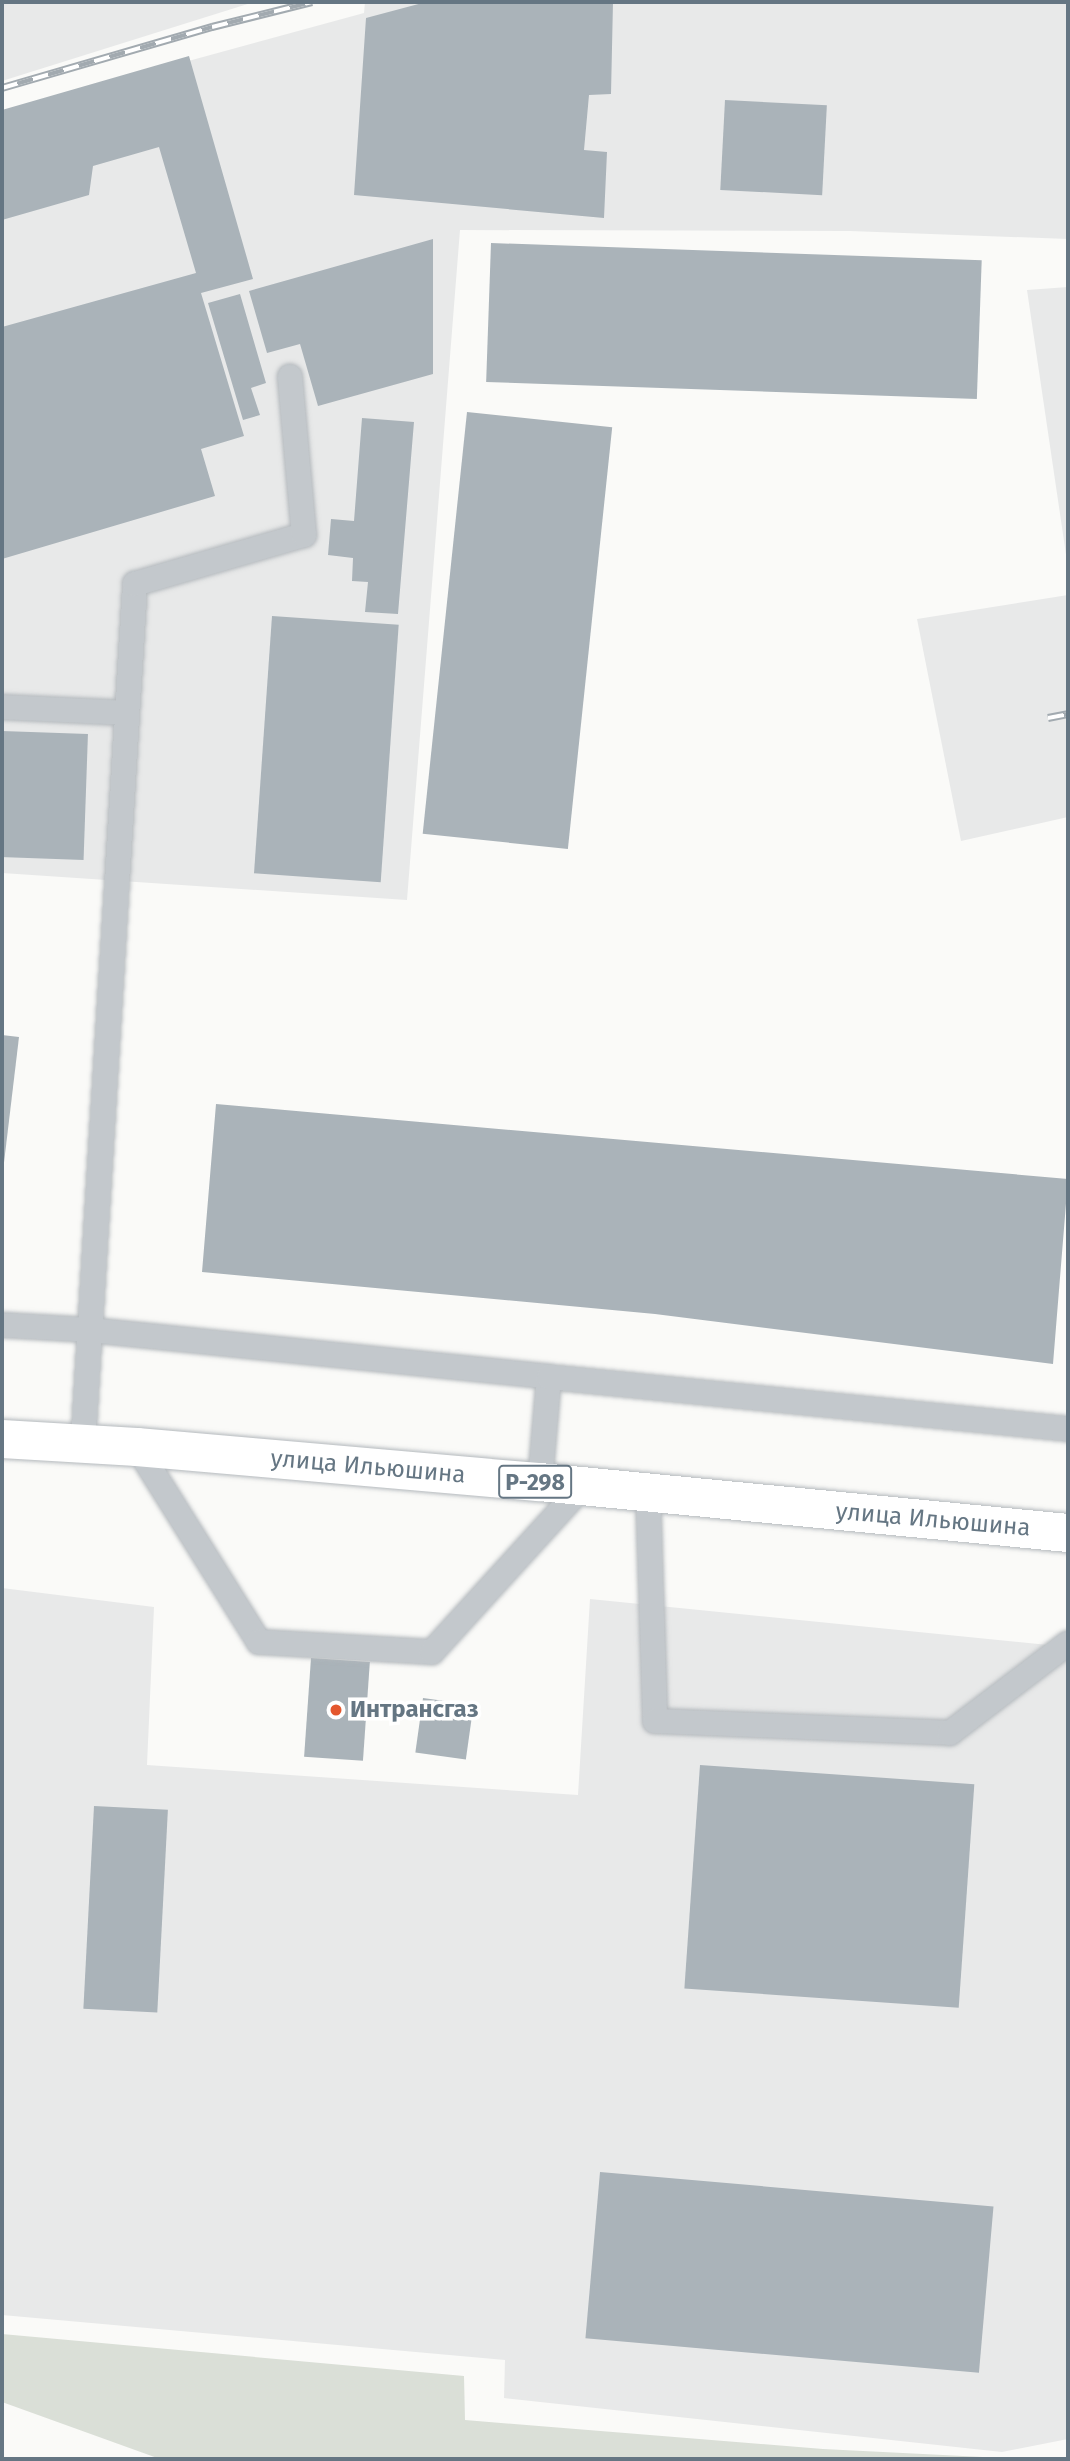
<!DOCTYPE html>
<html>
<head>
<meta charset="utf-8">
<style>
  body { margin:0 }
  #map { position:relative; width:1070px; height:2461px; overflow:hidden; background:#fafaf8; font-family:"Fira Sans",sans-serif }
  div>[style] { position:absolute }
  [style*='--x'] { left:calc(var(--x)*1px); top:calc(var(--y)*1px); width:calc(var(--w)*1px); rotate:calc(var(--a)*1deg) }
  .built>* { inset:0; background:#e8e9e9 }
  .green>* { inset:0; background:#dadfd7 }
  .building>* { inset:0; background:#aab3b9; transform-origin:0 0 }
  .roads { filter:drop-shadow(0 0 2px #b4b9bd) drop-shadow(0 0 2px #b4b9bd) }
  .service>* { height:24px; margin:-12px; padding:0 12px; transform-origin:12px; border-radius:12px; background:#c3c8cc }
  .trunk>* { height:38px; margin:-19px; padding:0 19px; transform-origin:19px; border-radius:19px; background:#fff }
  .rail>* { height:8px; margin-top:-4px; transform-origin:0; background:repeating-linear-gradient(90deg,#fff 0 16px,#a2aab0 0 32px); box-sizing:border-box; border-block:2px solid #a2aab0 }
  .dots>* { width:19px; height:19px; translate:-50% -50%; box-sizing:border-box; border:4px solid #fff; border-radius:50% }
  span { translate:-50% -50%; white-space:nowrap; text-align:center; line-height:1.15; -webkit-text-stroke:7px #fff; paint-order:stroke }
  .shield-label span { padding:2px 5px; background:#fff; border:2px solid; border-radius:5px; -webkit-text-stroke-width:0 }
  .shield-label { font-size:23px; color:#657683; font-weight:700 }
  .street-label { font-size:24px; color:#657683 }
  .poi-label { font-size:24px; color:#657683; font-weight:700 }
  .left { translate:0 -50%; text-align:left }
  .frame { position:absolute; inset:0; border:4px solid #657683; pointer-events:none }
</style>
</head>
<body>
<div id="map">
  <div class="built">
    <i style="clip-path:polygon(2px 2px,254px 2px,2px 81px)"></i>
    <i style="clip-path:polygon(365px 2px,1068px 2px,1068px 239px,850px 231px,460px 230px,407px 900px,2px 873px,2px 112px,364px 13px)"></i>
    <i style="clip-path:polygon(1068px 287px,1068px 568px,1027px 290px)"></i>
    <i style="clip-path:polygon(1068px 595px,1068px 817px,961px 841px,917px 619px)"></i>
    <i style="clip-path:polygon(2px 1588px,154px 1607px,147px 1765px,578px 1795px,590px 1599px,1068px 1647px,1068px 2439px,1002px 2452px,504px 2398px,505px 2360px,2px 2315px)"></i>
  </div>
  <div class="green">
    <i style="clip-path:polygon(2px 2334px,464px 2376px,465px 2420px,823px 2449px,1025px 2459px,160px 2459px,2px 2402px)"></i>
  </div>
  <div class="building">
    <i style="clip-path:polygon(426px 2px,613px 2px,611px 94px,589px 95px,584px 150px,607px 152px,604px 218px,354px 195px,366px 18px)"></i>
    <i style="clip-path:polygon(189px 56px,253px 279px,201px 293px,244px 436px,201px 449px,215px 496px,2px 559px,2px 327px,196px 273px,159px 147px,93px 166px,89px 195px,2px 220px,2px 110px)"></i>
    <i style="left:725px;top:100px;width:102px;height:90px;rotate:3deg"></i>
    <i style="clip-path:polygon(433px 239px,433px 374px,318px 406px,300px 344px,267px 353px,249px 291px)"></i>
    <i style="left:491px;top:243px;width:491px;height:139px;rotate:2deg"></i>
    <i style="clip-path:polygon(240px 294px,266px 383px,251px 388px,260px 415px,243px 420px,208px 303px)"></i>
    <i style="left:467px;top:412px;width:146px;height:424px;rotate:6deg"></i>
    <i style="clip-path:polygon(362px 418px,414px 422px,398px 614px,365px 612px,368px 582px,352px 581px,353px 558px,328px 555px,331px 519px,354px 521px)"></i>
    <i style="left:272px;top:616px;width:127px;height:258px;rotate:4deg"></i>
    <i style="left:2px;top:731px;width:86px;height:126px;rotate:2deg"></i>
    <i style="clip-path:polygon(2px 1035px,19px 1037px,3px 1171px,2px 1171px)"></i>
    <i style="clip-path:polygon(216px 1104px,1068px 1179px,1053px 1364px,655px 1314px,202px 1272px)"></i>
    <i style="left:311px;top:1658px;width:59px;height:99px;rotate:4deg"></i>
    <i style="left:423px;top:1698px;width:51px;height:55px;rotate:8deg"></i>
    <i style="left:700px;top:1765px;width:275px;height:224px;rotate:4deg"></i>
    <i style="left:94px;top:1806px;width:74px;height:203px;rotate:3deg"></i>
    <i style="left:600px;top:2172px;width:395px;height:167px;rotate:5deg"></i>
  </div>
  <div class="roads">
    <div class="service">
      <i style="--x:2;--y:707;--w:125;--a:2.7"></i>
      <i style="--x:2;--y:1325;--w:88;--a:3.3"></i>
      <i style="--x:90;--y:1330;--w:461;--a:5.8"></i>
      <i style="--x:549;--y:1377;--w:105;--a:94.9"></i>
      <i style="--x:549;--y:1377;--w:522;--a:5.72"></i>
      <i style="--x:83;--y:1445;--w:863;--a:-86.54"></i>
      <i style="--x:135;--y:584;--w:176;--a:-16.2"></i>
      <i style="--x:304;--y:535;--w:159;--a:-95.1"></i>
      <i style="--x:137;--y:1447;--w:230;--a:58"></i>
      <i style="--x:259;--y:1642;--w:173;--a:3.3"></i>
      <i style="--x:432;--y:1652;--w:224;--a:-47.7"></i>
      <i style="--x:648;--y:1492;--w:229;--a:88.2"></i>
      <i style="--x:655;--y:1721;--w:295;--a:2.3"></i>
      <i style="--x:950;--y:1733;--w:148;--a:-37.3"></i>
    </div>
    <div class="trunk">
      <i style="--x:2;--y:1439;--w:135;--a:3.4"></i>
      <i style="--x:137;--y:1447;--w:405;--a:5"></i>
      <i style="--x:540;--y:1482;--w:530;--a:5.52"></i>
    </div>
  </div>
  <div class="rail">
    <i style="--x:2;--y:88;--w:219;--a:-16.2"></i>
    <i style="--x:212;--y:27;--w:103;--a:-14"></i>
    <i style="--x:1048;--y:718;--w:20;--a:-11"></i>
  </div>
  <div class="dots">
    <i style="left:336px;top:1710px;background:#e4572e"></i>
  </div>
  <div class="shield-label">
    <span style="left:535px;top:1482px">Р-298</span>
  </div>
  <div class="street-label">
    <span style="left:368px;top:1467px;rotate:5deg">улица Ильюшина</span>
    <span style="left:933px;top:1520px;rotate:5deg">улица Ильюшина</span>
  </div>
  <div class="poi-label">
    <span class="left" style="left:350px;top:1710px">Интрансгаз</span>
  </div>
  <div class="frame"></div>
</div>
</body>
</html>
